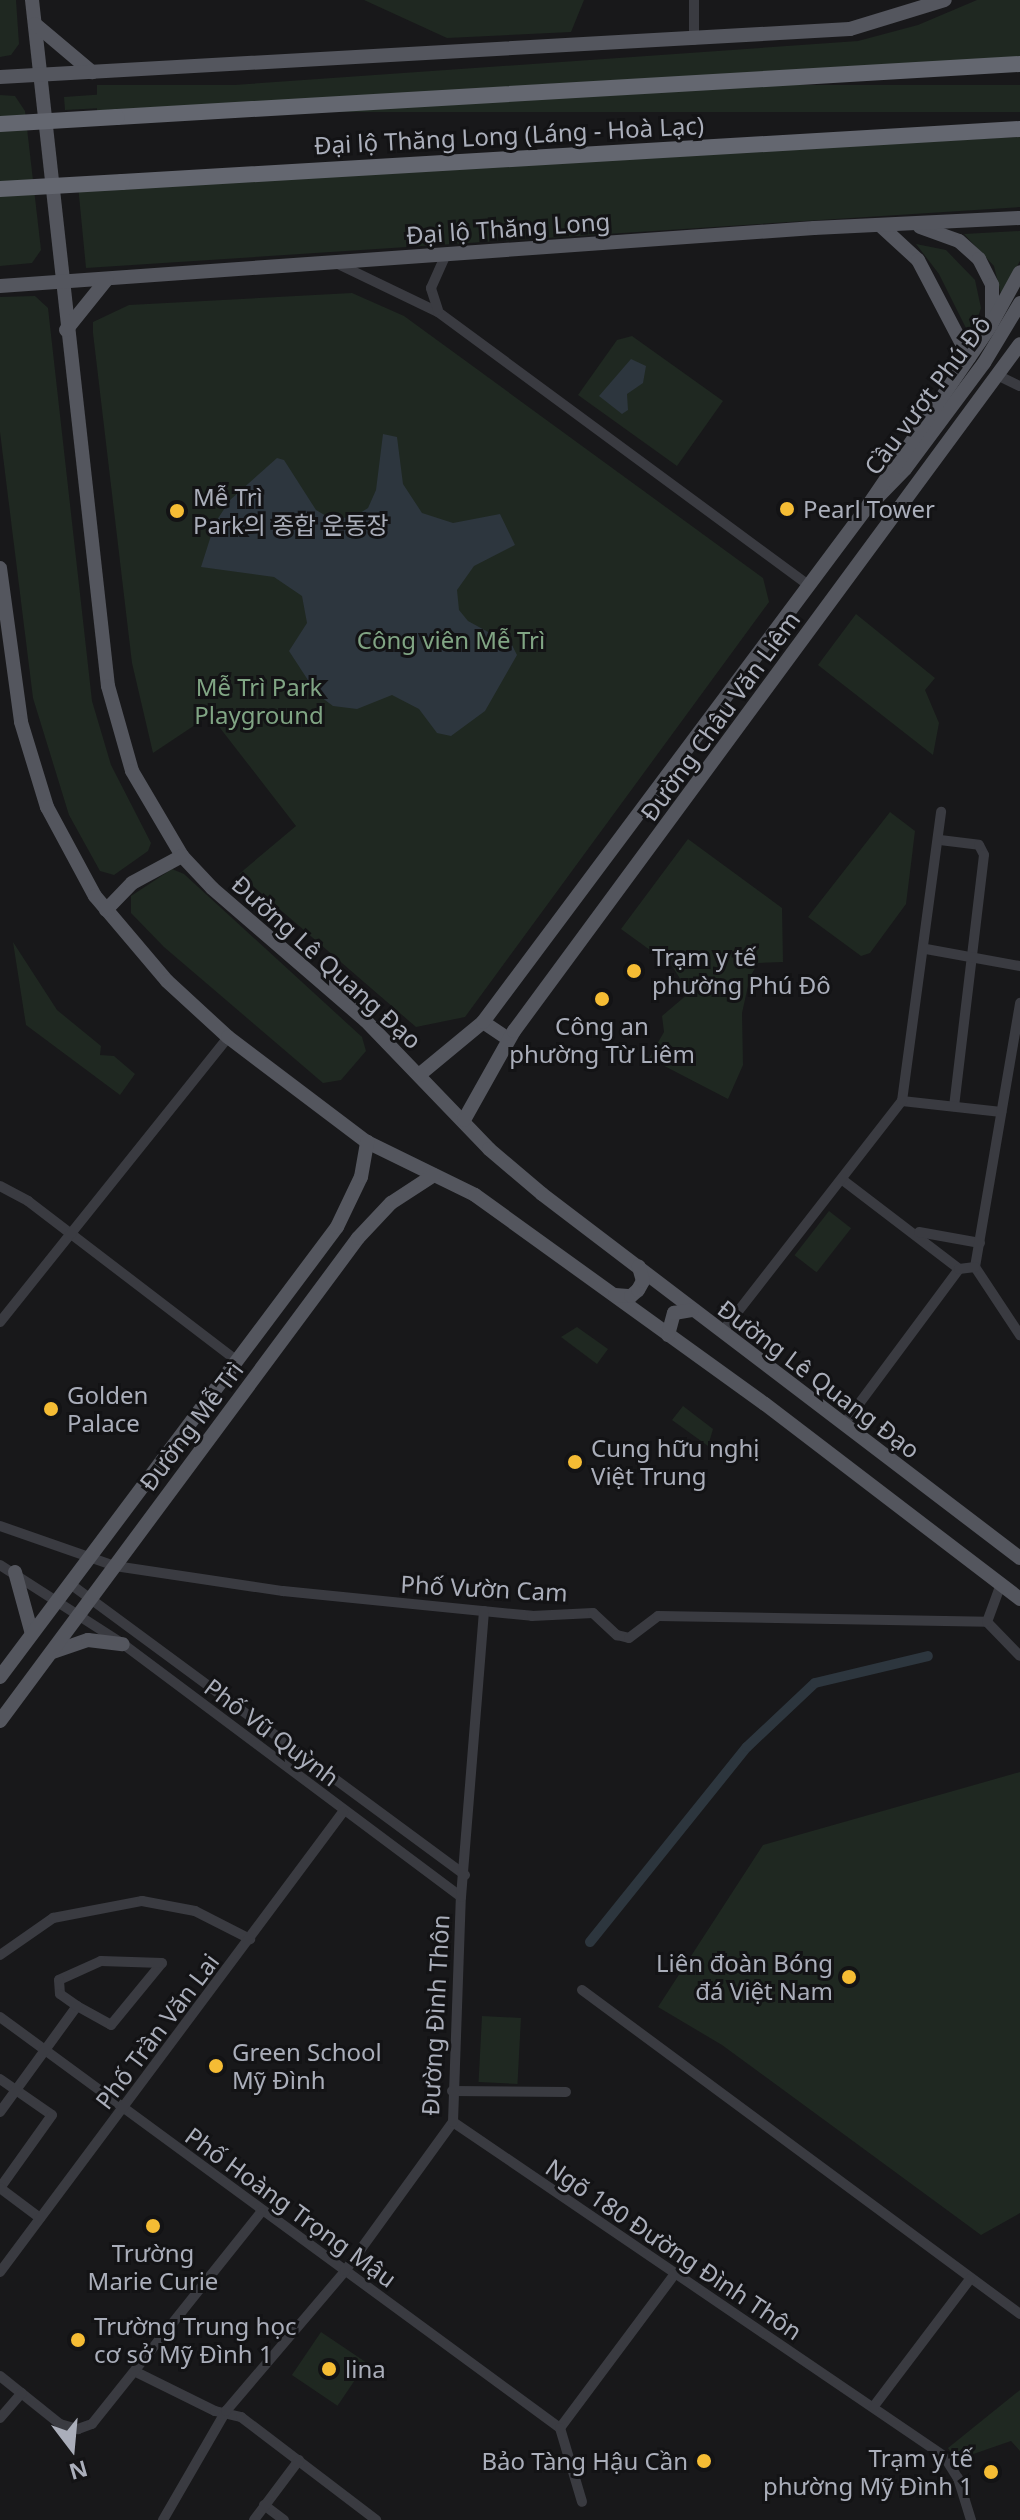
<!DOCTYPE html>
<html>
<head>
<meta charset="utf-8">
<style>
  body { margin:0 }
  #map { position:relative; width:1020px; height:2520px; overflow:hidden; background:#18181a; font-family:"Noto Sans","Noto Sans KR",sans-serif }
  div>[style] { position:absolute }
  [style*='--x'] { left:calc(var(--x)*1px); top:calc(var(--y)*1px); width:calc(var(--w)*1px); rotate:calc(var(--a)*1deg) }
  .green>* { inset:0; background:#1f2821; transform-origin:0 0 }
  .water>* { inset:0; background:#2d363e }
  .canal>* { height:10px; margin:-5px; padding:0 5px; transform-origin:5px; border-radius:5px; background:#2d363e }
  .minor>* { height:10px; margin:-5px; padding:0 5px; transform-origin:5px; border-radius:5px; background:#3a3b41 }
  .major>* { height:14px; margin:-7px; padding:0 7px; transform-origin:7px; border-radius:7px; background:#54565e }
  .highway>* { height:16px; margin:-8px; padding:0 8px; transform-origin:8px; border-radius:8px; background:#646770 }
  .highway-bridge>* { height:16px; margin:-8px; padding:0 8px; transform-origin:8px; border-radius:8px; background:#646770 }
  .dots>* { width:22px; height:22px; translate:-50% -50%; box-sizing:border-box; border:4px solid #131315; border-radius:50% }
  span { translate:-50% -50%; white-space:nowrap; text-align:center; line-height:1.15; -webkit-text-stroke:6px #131315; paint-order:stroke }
  .street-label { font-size:24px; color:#aaaeba }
  .poi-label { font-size:24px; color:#aaaeba }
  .left { translate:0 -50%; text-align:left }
  .right { translate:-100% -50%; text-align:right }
  .park-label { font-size:24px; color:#80a584 }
  .north { position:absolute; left:32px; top:2408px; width:80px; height:80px; -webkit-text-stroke:6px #131315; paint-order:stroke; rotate:164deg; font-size:22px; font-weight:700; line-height:32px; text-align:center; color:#aaaeba }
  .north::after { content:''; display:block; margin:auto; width:28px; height:36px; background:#aaaeba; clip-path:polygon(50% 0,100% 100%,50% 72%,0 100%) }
</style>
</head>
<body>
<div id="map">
  <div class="green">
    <i style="clip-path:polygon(0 0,16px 0,19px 44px,11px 55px,0 57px)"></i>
    <i style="clip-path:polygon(364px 0,584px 0,571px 32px,447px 38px)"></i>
    <i style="clip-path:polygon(977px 0,1020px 0,1020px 59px,65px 110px,64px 97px,858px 41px,918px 25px)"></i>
    <i style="left:1020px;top:85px;width:27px;height:923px;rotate:90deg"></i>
    <i style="clip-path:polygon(0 95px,15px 96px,25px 111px,41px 250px,32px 263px,0 266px)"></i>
    <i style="clip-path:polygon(1020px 137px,1020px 207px,86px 268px,78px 185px)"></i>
    <i style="clip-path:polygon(1020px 231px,1020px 261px,1001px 294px,994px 266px,964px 234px)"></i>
    <i style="clip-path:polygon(916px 244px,946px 250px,975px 280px,981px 308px,971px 338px,939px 274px)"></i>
    <i style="clip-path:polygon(352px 293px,404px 316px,763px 578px,769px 602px,465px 1017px,416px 1027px,239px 874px,296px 826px,210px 715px,153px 753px,132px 663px,93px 333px,93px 322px,129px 305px)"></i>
    <i style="clip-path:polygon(35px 296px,48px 308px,92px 701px,111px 765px,151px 843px,148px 851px,114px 875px,100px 871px,69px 815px,33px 698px,0 432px,0 297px)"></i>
    <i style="clip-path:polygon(632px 336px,723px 401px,677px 466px,578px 395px,617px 340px)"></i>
    <i style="clip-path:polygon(856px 614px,935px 678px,925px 690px,939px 723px,933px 755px,818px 665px)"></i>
    <i style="clip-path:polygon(890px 812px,915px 831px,906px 904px,870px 953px,861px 956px,808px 917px)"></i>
    <i style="clip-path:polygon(688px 839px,782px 908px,783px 962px,758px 963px,750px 977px,742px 1013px,743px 1065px,728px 1099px,649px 1058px,664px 1032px,662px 1016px,689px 993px,672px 966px,621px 929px)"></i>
    <i style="clip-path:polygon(172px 869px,184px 874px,362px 1037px,366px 1051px,341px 1080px,323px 1083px,164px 947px,131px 913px,131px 896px)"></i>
    <i style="clip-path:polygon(13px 942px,57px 1010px,101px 1046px,100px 1055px,114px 1056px,135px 1074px,120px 1095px,26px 1025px)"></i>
    <i style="left:829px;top:1211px;width:28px;height:56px;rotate:38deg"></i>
    <i style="clip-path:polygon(577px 1327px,608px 1349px,597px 1364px,561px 1337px)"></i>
    <i style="clip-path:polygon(683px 1406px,713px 1429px,708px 1446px,672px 1420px)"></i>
    <i style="clip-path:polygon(1020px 1772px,1020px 2213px,981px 2235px,722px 2045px,658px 2007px,763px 1845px)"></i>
    <i style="left:482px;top:2016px;width:39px;height:66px;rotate:3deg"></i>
    <i style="left:321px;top:2332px;width:55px;height:52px;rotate:34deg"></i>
    <i style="clip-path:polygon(1020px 2390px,1020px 2451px,1011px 2441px,956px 2460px,948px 2448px)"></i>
  </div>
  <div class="water">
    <i style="clip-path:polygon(631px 359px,646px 366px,643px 383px,627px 394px,628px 410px,622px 414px,599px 396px)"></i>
    <i style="clip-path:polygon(383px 434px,397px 437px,403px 484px,422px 513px,453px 523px,500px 514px,515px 545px,474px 566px,457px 590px,459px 610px,468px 621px,512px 645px,517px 655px,485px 711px,451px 736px,437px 733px,419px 709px,392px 695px,357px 709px,333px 706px,317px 694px,289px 651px,307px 623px,302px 596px,274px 577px,201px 567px,215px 523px,230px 500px,277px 458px,284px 460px,316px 510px,328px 517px,352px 518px,368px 508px,376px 490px)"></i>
  </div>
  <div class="canal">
    <i style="--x:590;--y:1942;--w:250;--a:-51.2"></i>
    <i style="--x:747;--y:1747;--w:93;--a:-43.3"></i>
    <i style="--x:815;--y:1683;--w:116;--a:-13.4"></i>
  </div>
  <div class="minor">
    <i style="--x:694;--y:40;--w:40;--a:-90"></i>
    <i style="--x:336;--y:263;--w:113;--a:25.7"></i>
    <i style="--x:438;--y:312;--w:461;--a:36.4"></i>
    <i style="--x:438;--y:310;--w:23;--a:-108"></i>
    <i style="--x:431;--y:288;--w:37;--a:-66"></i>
    <i style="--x:997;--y:375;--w:25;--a:26"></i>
    <i style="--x:940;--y:840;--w:39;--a:7"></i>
    <i style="--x:979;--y:845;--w:11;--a:63"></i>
    <i style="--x:984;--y:855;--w:253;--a:96.8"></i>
    <i style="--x:926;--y:949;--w:96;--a:10.3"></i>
    <i style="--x:902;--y:1101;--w:100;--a:6.3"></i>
    <i style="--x:844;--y:1181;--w:145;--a:37.4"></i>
    <i style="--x:0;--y:1186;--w:32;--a:28"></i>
    <i style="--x:28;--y:1201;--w:262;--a:37.4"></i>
    <i style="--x:919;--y:1232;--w:62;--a:10.2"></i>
    <i style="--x:975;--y:1267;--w:268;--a:-80.3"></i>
    <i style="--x:975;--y:1267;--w:82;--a:56.5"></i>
    <i style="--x:0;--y:1322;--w:365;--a:-51.3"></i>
    <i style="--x:722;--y:1332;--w:293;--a:-52.1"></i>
    <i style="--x:902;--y:1101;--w:292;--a:-82.3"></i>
    <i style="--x:844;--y:1424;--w:193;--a:-53.4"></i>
    <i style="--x:959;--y:1269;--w:16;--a:-7"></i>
    <i style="--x:0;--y:1526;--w:122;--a:19.2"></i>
    <i style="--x:115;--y:1566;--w:170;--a:8.5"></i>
    <i style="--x:283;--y:1591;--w:250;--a:5.7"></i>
    <i style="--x:532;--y:1616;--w:61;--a:-2.8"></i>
    <i style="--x:593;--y:1613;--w:33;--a:43"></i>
    <i style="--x:617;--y:1635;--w:12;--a:14"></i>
    <i style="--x:629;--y:1638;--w:36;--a:-37"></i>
    <i style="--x:658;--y:1616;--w:329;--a:1"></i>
    <i style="--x:0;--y:1565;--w:146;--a:32.7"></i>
    <i style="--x:123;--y:1644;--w:422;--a:36.8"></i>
    <i style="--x:69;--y:1583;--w:492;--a:36.4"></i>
    <i style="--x:987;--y:1622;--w:47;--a:45.9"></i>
    <i style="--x:987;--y:1622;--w:40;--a:-69.8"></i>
    <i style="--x:0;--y:1955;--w:65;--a:-34.9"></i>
    <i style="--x:53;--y:1918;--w:91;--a:-10.8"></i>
    <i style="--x:142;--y:1901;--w:54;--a:10.7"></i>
    <i style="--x:195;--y:1911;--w:62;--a:27"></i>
    <i style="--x:582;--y:1990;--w:545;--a:36.49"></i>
    <i style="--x:0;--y:2017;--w:695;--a:36.28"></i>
    <i style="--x:0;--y:2079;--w:63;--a:34.7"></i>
    <i style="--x:52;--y:2115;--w:90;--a:125.5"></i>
    <i style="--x:452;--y:2091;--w:114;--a:0.5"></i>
    <i style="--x:0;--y:2112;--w:131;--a:-54"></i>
    <i style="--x:77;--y:2006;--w:39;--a:29"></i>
    <i style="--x:111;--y:2025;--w:80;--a:-50.6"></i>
    <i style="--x:162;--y:1963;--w:61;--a:-178.1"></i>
    <i style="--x:101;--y:1961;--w:46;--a:155.7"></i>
    <i style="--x:59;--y:1980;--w:14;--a:86"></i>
    <i style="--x:60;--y:1994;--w:21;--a:35"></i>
    <i style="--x:453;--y:2122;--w:594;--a:34.23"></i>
    <i style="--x:944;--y:2456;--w:26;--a:58"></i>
    <i style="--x:958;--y:2478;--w:44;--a:72.8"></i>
    <i style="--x:0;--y:2188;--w:50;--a:36.9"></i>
    <i style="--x:0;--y:2272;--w:574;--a:-53.29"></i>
    <i style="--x:136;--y:2372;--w:88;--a:26.3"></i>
    <i style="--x:215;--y:2411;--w:27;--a:13"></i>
    <i style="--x:241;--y:2417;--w:170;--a:37.3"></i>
    <i style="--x:0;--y:2376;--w:77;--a:38.7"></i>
    <i style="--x:60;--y:2424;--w:19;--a:16"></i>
    <i style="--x:78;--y:2429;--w:15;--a:-20"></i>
    <i style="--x:92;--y:2424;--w:271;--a:-51.4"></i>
    <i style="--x:874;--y:2406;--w:159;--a:-52.9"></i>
    <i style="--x:0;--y:2418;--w:33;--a:-49"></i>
    <i style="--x:560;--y:2428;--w:191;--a:-53.3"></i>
    <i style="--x:560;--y:2428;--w:77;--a:73.4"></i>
    <i style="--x:264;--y:2505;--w:25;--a:37"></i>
    <i style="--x:163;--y:2520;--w:126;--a:-60"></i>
    <i style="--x:226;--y:2411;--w:184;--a:-49.6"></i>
    <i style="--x:345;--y:2271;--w:184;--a:-54.1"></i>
    <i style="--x:453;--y:2122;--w:225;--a:-88"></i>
    <i style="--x:461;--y:1897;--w:287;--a:-85.4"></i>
    <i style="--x:254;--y:2520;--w:75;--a:-53.1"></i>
  </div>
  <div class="major">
    <i style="--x:32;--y:0;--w:690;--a:83.68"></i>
    <i style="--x:108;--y:686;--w:88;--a:74.2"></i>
    <i style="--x:132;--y:771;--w:99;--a:59.5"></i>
    <i style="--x:182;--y:856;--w:44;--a:46.8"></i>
    <i style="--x:212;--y:888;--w:203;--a:40.8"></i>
    <i style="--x:366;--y:1021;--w:178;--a:46.1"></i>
    <i style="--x:489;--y:1149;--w:70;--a:40.3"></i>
    <i style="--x:542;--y:1194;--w:601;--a:37.29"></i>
    <i style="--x:35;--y:24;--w:75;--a:40.1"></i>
    <i style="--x:0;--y:77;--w:851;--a:-3.23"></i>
    <i style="--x:850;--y:29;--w:99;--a:-17"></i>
    <i style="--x:881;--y:226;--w:50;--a:42.6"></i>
    <i style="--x:918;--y:260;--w:110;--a:62.3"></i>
    <i style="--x:920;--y:227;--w:41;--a:19.7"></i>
    <i style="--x:959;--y:241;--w:27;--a:42"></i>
    <i style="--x:979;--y:259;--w:29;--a:63"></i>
    <i style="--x:992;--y:285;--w:33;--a:90"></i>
    <i style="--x:0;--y:286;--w:816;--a:-4.08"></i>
    <i style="--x:814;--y:228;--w:206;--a:-2.8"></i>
    <i style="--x:66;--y:330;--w:65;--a:-51.2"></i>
    <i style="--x:876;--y:499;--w:42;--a:-46"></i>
    <i style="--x:905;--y:469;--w:132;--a:-53.3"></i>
    <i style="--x:984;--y:363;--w:70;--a:-59"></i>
    <i style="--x:0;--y:568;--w:155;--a:82.2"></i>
    <i style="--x:21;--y:722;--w:89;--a:73"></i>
    <i style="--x:47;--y:807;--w:101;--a:61.7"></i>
    <i style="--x:95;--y:896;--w:111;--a:49.7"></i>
    <i style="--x:167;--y:981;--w:83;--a:42.6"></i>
    <i style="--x:228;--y:1037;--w:174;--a:37.1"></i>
    <i style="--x:367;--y:1142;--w:120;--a:26.1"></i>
    <i style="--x:475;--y:1195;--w:357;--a:35.8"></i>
    <i style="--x:765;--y:1404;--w:321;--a:37.4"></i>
    <i style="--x:106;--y:910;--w:37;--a:-46"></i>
    <i style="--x:132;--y:883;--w:57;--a:-28.4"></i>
    <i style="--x:483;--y:1022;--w:30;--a:34"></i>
    <i style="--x:419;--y:1075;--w:83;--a:-39.6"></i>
    <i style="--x:483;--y:1022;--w:639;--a:-53.27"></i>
    <i style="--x:865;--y:510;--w:224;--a:-55.7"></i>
    <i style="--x:991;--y:325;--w:60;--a:-61.3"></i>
    <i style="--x:464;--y:1120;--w:102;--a:-60.7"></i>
    <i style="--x:514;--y:1031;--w:853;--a:-53.63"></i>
    <i style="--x:615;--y:1295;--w:16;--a:4"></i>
    <i style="--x:631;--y:1296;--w:9;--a:-41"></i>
    <i style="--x:638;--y:1290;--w:10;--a:-61"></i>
    <i style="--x:643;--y:1281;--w:15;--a:-106"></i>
    <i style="--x:668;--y:1335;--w:23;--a:-75"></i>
    <i style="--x:674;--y:1313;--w:18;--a:-9"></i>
    <i style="--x:15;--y:1572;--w:64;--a:74.7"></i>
    <i style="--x:53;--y:1652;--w:37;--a:-19"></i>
    <i style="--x:88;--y:1640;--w:35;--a:7"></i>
    <i style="--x:0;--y:1677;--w:562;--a:-53.17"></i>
    <i style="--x:337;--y:1227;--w:55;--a:-64.4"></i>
    <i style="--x:361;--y:1177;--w:36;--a:-80"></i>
    <i style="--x:0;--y:1721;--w:601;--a:-53.45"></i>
    <i style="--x:358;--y:1238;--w:48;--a:-46.7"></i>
    <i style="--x:391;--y:1203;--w:51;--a:-33.1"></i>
  </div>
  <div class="highway">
    <i style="--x:117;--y:117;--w:905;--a:-3.36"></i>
    <i style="--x:122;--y:182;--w:900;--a:-3.38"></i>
  </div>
  <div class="highway-bridge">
    <i style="--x:0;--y:124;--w:117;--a:-3.4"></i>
    <i style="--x:0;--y:189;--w:122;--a:-3.3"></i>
  </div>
  <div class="dots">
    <i style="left:787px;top:509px;background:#f5bc34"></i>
    <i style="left:177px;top:511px;background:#f5bc34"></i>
    <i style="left:634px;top:971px;background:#f5bc34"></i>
    <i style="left:602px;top:999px;background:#f5bc34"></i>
    <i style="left:51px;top:1409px;background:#f5bc34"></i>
    <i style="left:575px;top:1462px;background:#f5bc34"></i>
    <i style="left:849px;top:1977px;background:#f5bc34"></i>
    <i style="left:216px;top:2066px;background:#f5bc34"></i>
    <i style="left:153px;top:2226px;background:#f5bc34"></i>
    <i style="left:78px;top:2340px;background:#f5bc34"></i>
    <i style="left:329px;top:2369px;background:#f5bc34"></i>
    <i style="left:704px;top:2461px;background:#f5bc34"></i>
    <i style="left:991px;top:2472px;background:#f5bc34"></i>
  </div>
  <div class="street-label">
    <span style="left:509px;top:135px;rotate:-3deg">Đại lộ Thăng Long (Láng - Hoà Lạc)</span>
    <span style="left:508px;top:228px;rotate:-4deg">Đại lộ Thăng Long</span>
    <span style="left:927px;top:395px;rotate:-53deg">Cầu vượt Phú Đô</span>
    <span style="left:720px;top:716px;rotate:-54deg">Đường Châu Văn Liêm</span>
    <span style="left:327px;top:962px;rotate:42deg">Đường Lê Quang Đạo</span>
    <span style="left:819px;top:1379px;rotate:37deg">Đường Lê Quang Đạo</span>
    <span style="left:191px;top:1426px;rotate:-53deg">Đường Mễ Trì</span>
    <span style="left:484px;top:1588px;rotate:3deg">Phố Vườn Cam</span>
    <span style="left:272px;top:1732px;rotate:37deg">Phố Vũ Quỳnh</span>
    <span style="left:435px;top:2015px;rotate:-87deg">Đường Đình Thôn</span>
    <span style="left:157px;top:2031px;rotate:-53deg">Phố Trần Văn Lai</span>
    <span style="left:291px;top:2207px;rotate:36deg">Phố Hoàng Trọng Mậu</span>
    <span style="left:674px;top:2249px;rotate:34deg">Ngõ 180 Đường Đình Thôn</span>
  </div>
  <div class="poi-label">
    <span class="left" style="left:193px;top:511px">Mễ Trì<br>Park의 종합 운동장</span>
    <span class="left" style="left:803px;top:509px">Pearl Tower</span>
    <span class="left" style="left:652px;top:971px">Trạm y tế<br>phường Phú Đô</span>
    <span style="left:602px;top:1040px">Công an<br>phường Từ Liêm</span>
    <span class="left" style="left:67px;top:1409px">Golden<br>Palace</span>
    <span class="left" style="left:591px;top:1462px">Cung hữu nghị<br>Việt Trung</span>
    <span class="right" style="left:833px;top:1977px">Liên đoàn Bóng<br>đá Việt Nam</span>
    <span class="left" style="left:232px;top:2066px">Green School<br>Mỹ Đình</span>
    <span style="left:153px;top:2267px">Trường<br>Marie Curie</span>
    <span class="left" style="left:94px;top:2340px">Trường Trung học<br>cơ sở Mỹ Đình 1</span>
    <span class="left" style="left:345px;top:2369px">lina</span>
    <span class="right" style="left:973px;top:2472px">Trạm y tế<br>phường Mỹ Đình 1</span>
    <span class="right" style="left:688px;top:2461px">Bảo Tàng Hậu Cần</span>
  </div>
  <div class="park-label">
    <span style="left:451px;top:640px">Công viên Mễ Trì</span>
    <span style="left:259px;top:701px">Mễ Trì Park<br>Playground</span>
  </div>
  <div class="north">N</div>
</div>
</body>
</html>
